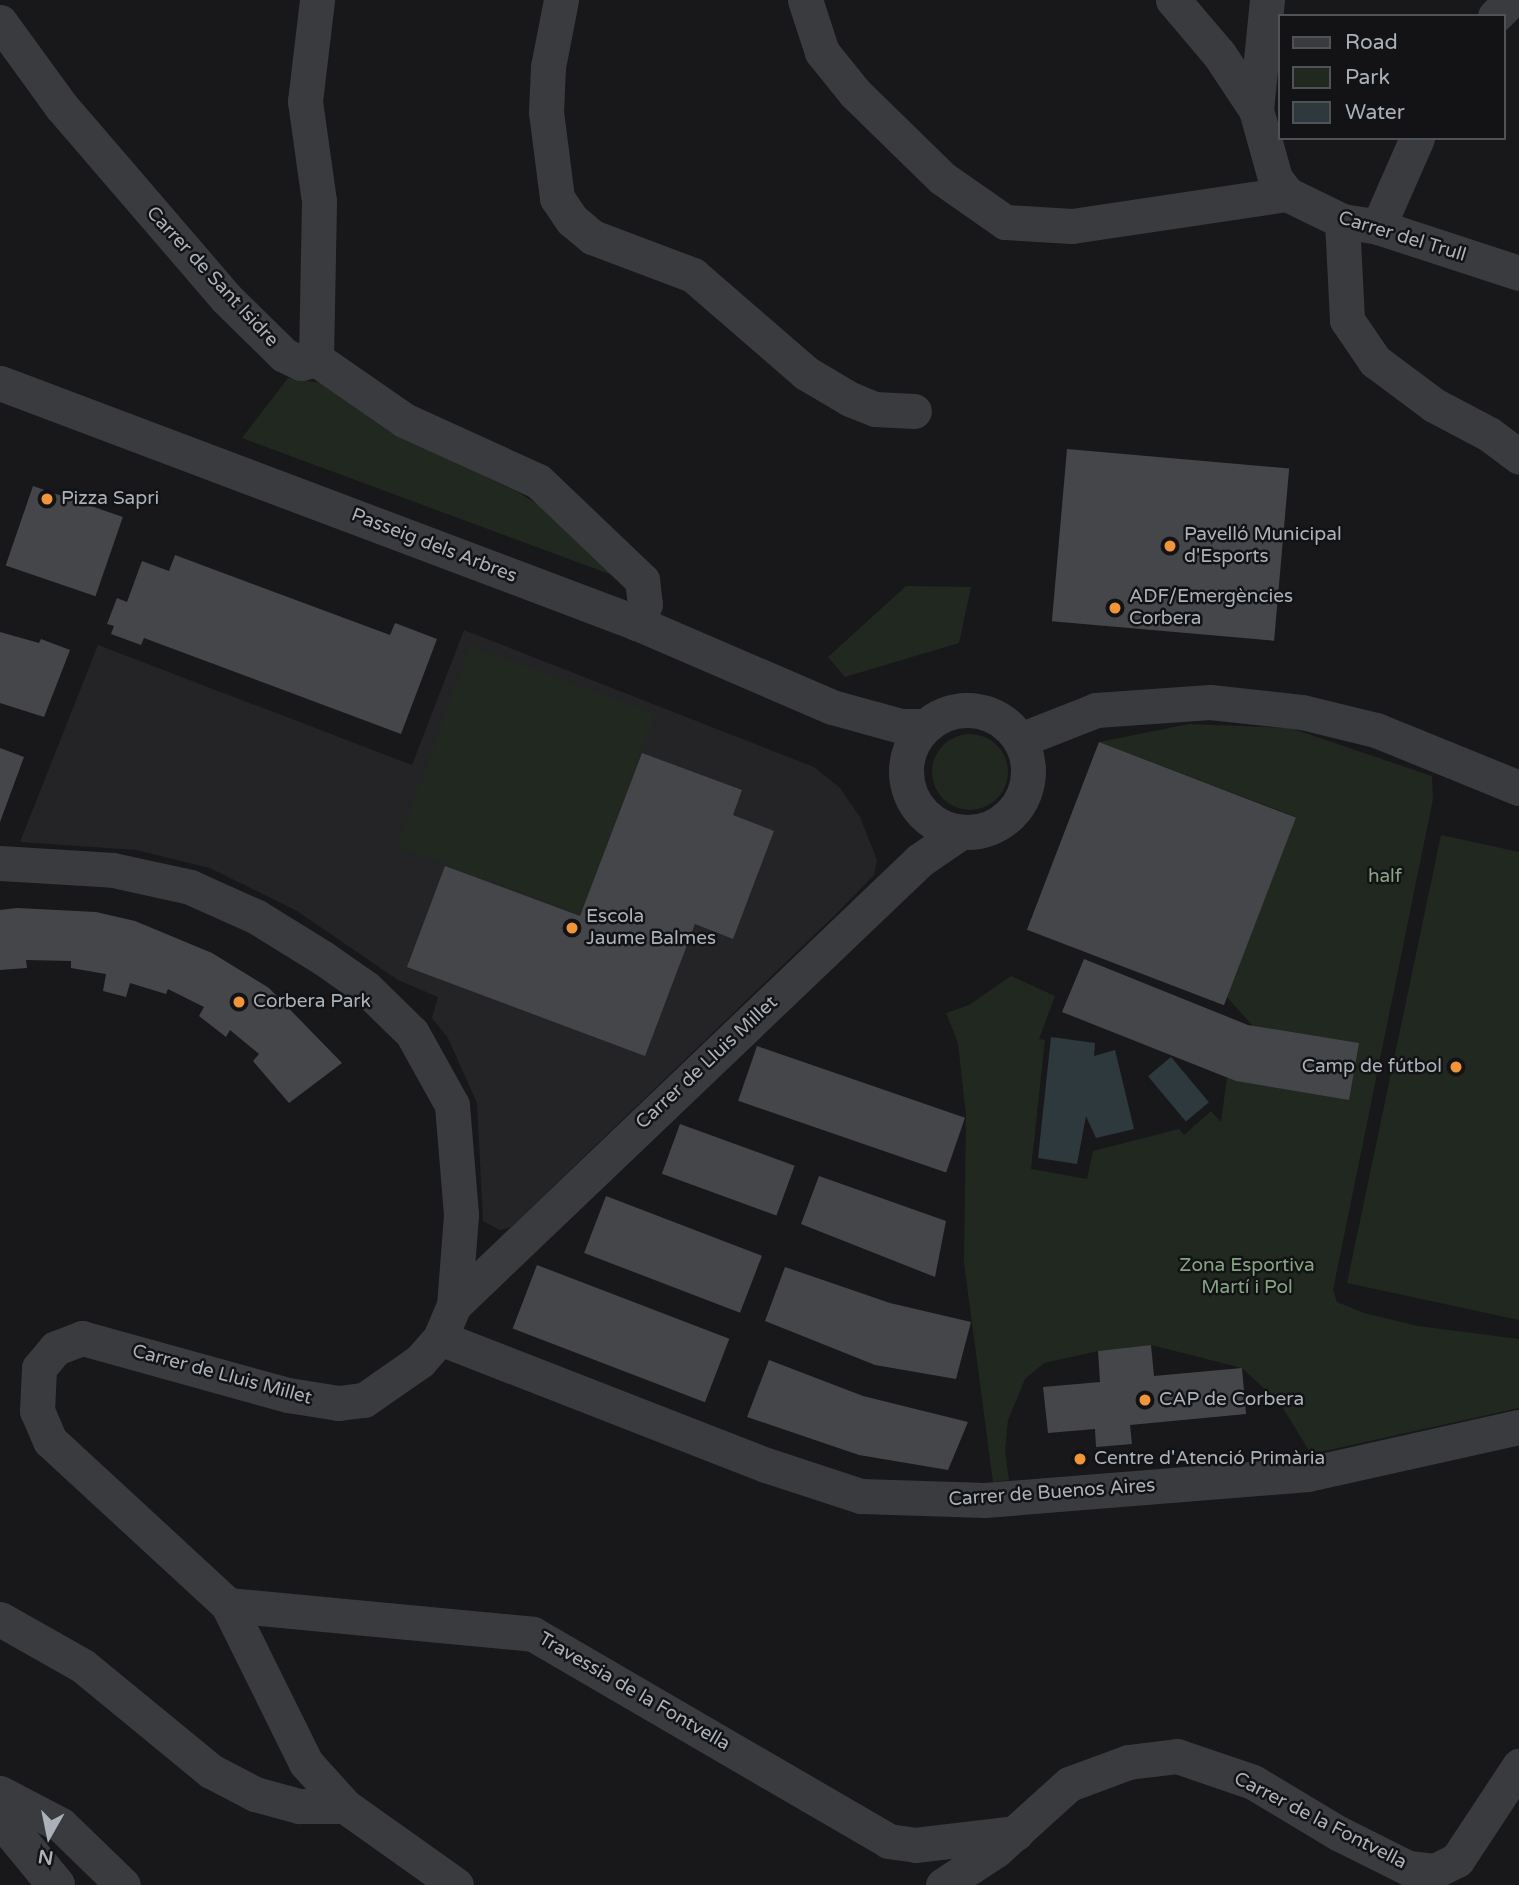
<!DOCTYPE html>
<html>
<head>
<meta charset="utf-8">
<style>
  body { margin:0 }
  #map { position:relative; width:1519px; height:1885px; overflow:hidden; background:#18181a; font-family:"Varela Round",sans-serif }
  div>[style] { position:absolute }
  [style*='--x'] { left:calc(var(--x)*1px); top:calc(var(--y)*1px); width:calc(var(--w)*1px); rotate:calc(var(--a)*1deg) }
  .built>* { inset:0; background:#242427 }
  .green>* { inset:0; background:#202820; transform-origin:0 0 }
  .round { border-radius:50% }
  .water>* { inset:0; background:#2e393e; transform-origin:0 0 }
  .building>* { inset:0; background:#44464a; transform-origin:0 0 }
  .minor>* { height:35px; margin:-17.5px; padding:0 17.5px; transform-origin:17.5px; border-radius:17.5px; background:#393b3f }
  .minor>.ring { margin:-17.5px; padding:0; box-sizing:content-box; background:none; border:35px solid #393b3f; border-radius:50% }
  .tertiary>* { height:38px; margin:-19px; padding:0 19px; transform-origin:19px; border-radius:19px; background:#393b3f }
  .dots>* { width:19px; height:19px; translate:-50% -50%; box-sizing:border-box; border:4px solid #131315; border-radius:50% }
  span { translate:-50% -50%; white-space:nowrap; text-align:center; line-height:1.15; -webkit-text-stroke:5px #131315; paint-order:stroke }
  .street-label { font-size:19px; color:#aab1b9 }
  .poi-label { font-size:19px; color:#aab1b9 }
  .left { translate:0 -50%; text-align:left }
  .right { translate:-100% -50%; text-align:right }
  .park-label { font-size:19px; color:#85a482 }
  .legend { position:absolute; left:1278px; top:14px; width:228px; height:126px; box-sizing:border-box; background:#131315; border:2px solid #4f5257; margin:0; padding:9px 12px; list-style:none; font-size:21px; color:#aab1b9 }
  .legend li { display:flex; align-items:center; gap:14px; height:35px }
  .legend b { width:35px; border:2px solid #4f5257 }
  .north { position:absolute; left:14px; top:1801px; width:70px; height:70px; -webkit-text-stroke:5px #131315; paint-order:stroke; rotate:189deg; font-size:19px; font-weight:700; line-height:28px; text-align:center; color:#aab1b9 }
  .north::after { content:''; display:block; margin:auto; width:24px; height:32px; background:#aab1b9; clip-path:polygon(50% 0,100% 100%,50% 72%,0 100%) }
</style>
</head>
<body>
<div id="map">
  <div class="built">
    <i style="clip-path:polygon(464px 630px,814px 767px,840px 788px,860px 817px,877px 860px,874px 875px,835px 915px,511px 1227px,500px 1230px,483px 1221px,477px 1103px,448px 1038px,432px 1018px,438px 997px,398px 980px,297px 911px,210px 868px,136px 850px,20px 842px,98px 645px,412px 765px)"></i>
  </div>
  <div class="green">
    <i style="clip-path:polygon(288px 378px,321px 383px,397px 435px,518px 492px,559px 518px,612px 575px,242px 438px)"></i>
    <i style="clip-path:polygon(906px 586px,971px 587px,959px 643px,845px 677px,828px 657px)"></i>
    <i style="left:470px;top:646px;width:197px;height:214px;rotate:20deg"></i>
    <i style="clip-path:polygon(1189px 724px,1290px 728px,1432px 776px,1433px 799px,1333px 1290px,1337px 1302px,1364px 1313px,1418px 1326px,1519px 1339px,1519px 1408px,1311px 1454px,1280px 1403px,1242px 1368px,1151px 1345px,1098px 1351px,1044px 1363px,1025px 1379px,1008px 1420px,1005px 1451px,1009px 1480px,993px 1482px,964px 1263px,966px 1116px,958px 1043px,946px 1013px,969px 1005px,1011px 976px,1055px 996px,1039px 1039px,1045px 1040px,1031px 1169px,1087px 1179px,1093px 1151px,1179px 1129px,1184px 1135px,1211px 1111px,1221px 1122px,1227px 1077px,1236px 1080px,1253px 1026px,1226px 996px,1296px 817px,1099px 742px)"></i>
    <i class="round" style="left:932px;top:734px;width:76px;height:76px"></i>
    <i style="clip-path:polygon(1441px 835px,1519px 852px,1519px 1320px,1347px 1283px)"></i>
  </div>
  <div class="water">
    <i style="clip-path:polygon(1051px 1037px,1095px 1043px,1094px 1056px,1115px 1050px,1134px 1129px,1096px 1138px,1086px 1116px,1077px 1164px,1038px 1158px)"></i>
    <i style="left:1171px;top:1057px;width:59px;height:30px;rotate:50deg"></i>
  </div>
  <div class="building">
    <i style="left:1067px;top:449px;width:223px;height:173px;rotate:5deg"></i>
    <i style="left:33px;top:486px;width:95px;height:84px;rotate:19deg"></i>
    <i style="clip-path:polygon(175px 555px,390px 635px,395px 623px,437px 639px,401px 734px,144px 638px,141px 645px,111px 634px,114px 626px,107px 624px,117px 598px,127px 602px,142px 561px,169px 571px)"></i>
    <i style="clip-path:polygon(0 632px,39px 643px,41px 639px,70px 650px,44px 717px,0 703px)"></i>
    <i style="left:1099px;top:742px;width:211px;height:201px;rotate:21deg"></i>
    <i style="clip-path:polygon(0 748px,24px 757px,0 822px)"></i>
    <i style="clip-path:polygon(642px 753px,742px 790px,733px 815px,774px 831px,733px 939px,695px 924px,645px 1056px,407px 967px,445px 866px,580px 916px)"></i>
    <i style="clip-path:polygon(17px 908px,96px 912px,135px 921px,212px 953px,269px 988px,342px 1063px,289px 1103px,253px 1061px,259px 1054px,230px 1030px,226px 1037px,199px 1016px,204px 1007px,168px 989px,166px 994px,130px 983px,126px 997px,103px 991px,106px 974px,71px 968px,71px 961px,26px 960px,27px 968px,0 970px,0 910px)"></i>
    <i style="clip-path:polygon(1084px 959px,1248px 1025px,1359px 1043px,1349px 1100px,1236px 1081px,1062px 1012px)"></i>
    <i style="left:757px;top:1046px;width:220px;height:58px;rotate:19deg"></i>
    <i style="left:680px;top:1124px;width:122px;height:53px;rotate:20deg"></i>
    <i style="clip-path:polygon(819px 1176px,946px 1221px,935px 1277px,801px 1224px)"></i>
    <i style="left:606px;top:1196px;width:167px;height:61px;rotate:21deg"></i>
    <i style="left:537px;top:1265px;width:206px;height:68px;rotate:21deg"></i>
    <i style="clip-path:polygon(785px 1267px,890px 1303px,971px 1322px,956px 1379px,875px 1365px,765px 1321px)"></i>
    <i style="clip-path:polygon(1151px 1345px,1154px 1376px,1242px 1368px,1246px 1414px,1130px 1425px,1132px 1444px,1096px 1447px,1095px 1429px,1048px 1433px,1043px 1387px,1100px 1382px,1098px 1351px)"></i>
    <i style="clip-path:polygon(769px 1360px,863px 1396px,968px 1422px,948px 1470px,859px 1455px,747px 1417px)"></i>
  </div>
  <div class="minor">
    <i style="--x:561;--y:0;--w:68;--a:101"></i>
    <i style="--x:548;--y:67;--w:45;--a:92.5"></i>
    <i style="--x:546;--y:112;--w:87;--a:82.7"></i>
    <i style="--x:557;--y:198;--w:27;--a:56"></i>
    <i style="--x:572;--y:220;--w:26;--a:40"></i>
    <i style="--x:592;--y:237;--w:108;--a:20.6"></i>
    <i style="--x:693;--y:275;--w:150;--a:40.9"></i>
    <i style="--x:806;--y:373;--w:51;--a:30.6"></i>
    <i style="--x:850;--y:399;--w:27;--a:22"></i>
    <i style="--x:875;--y:409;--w:39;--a:3"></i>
    <i style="--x:805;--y:0;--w:55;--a:71.9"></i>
    <i style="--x:822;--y:52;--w:53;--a:51.2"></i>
    <i style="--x:855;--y:93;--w:122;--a:44.3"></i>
    <i style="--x:942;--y:178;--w:77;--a:34.9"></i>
    <i style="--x:1005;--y:222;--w:67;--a:3.4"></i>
    <i style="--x:1072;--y:226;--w:217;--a:-8.5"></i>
    <i style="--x:1173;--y:0;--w:71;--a:49.6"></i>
    <i style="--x:1219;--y:54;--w:67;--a:56.5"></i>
    <i style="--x:1256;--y:110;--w:71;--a:74.4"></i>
    <i style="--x:1275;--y:178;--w:20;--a:53"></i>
    <i style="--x:1287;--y:194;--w:61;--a:26.1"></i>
    <i style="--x:1342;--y:221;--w:36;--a:9"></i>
    <i style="--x:1378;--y:227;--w:148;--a:18.1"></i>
    <i style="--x:1495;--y:16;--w:23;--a:-45"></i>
    <i style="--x:0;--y:22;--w:104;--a:54"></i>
    <i style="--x:61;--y:106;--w:253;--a:49.3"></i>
    <i style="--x:226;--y:298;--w:81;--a:44.5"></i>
    <i style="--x:284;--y:355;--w:19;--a:25"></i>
    <i style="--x:301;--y:363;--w:16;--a:-15"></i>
    <i style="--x:316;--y:359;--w:107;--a:34.7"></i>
    <i style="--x:404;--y:420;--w:147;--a:24.5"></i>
    <i style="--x:538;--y:481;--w:144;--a:43.6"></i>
    <i style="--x:642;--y:580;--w:24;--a:83"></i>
    <i style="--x:645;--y:604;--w:21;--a:113"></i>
    <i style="--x:1256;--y:110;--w:111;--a:-84.3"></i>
    <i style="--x:1342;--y:221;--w:99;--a:87.1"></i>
    <i style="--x:1347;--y:320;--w:50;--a:55.7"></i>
    <i style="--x:1375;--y:361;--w:74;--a:36.7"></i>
    <i style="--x:1434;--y:405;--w:62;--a:27.8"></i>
    <i style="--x:1489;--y:434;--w:38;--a:37"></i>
    <i style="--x:1378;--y:227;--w:97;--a:-66.3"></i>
    <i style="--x:316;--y:359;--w:158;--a:-88.9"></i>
    <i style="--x:319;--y:201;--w:101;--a:-98"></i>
    <i style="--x:305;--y:101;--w:102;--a:-83.2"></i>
    <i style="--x:0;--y:383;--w:681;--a:20.64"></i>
    <i style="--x:637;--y:623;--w:212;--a:23.3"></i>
    <i style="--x:832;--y:707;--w:72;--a:15.4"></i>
    <i style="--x:901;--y:726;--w:23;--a:0"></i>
    <i class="ring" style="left:906px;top:710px;width:87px;height:87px"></i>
    <i style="--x:1020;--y:740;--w:82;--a:-21.5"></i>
    <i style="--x:1096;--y:710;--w:114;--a:-4"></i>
    <i style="--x:1210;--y:702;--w:93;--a:6.2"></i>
    <i style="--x:1302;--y:712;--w:76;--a:13.7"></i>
    <i style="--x:1376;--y:730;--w:154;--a:22.1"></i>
    <i style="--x:0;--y:863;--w:113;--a:3.5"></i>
    <i style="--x:113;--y:870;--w:79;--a:12.4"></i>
    <i style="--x:190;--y:887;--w:73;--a:24.1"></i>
    <i style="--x:257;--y:917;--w:78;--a:31.8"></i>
    <i style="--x:323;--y:958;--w:52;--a:34.9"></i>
    <i style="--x:366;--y:988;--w:64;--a:44.4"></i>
    <i style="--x:412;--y:1033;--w:82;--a:60.9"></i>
    <i style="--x:452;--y:1105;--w:110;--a:85.3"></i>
    <i style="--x:461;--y:1215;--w:90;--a:94.4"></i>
    <i style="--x:440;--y:1338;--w:350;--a:21.3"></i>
    <i style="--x:766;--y:1465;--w:100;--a:18.1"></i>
    <i style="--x:861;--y:1496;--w:124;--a:1.8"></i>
    <i style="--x:985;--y:1500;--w:324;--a:-4.6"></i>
    <i style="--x:1308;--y:1474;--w:216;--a:-12.6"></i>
    <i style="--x:228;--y:1605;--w:306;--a:5.4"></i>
    <i style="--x:533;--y:1634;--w:411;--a:30.2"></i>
    <i style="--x:888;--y:1841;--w:27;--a:8"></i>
    <i style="--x:915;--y:1845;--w:102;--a:-6.8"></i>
    <i style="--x:0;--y:1619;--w:95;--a:29.5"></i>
    <i style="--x:83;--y:1666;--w:166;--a:39.4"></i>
    <i style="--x:211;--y:1771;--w:50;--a:27.6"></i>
    <i style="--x:255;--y:1794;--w:46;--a:15.3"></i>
    <i style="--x:299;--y:1806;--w:46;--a:0"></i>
    <i style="--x:0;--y:1793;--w:69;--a:27.7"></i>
    <i style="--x:61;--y:1825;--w:86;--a:44.1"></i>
    <i style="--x:456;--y:1885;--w:136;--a:-144.6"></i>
    <i style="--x:345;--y:1806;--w:58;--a:-132.2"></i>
    <i style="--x:306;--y:1763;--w:176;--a:-116.3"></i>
    <i style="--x:228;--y:1605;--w:242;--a:-137.3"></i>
    <i style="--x:50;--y:1441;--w:33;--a:-113"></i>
    <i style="--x:37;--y:1411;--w:43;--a:-87.3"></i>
    <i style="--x:39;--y:1368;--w:26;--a:-50"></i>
    <i style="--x:56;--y:1348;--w:28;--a:-21"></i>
    <i style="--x:82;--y:1338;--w:214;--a:15.5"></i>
    <i style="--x:288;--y:1395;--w:51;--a:9.1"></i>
    <i style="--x:338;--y:1403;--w:26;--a:-7"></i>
    <i style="--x:364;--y:1400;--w:68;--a:-34.9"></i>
    <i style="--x:420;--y:1361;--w:30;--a:-49"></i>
    <i style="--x:440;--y:1338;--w:36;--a:-67"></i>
    <i style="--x:454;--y:1305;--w:644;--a:-43.68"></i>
    <i style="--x:920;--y:860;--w:50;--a:-34.3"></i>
    <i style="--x:943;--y:1885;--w:64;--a:-33.4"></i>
    <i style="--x:996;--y:1850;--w:98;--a:-42.1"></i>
    <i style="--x:1069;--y:1784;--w:63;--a:-20.4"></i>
    <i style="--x:1128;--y:1762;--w:49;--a:-7"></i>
    <i style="--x:1177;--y:1756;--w:80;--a:18.9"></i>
    <i style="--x:1253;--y:1782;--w:99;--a:31"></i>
    <i style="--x:1338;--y:1833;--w:78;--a:26.6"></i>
    <i style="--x:1408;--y:1868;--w:27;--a:6"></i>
    <i style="--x:1435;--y:1871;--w:25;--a:-27"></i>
    <i style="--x:1457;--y:1860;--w:113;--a:-56.6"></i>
  </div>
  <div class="tertiary">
    <i style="--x:0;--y:1817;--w:88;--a:50.5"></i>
  </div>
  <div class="dots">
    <i style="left:47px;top:499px;background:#f0953a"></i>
    <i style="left:1170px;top:546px;background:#f0953a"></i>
    <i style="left:1115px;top:608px;background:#f0953a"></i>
    <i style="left:572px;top:928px;background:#f0953a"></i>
    <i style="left:239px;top:1002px;background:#f0953a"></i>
    <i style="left:1456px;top:1067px;background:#f0953a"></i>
    <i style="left:1145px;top:1400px;background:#f0953a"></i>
    <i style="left:1080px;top:1459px;background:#f0953a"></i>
  </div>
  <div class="street-label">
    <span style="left:1402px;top:237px;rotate:17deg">Carrer del Trull</span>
    <span style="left:212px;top:277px;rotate:47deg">Carrer de Sant Isidre</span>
    <span style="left:434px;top:546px;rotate:21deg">Passeig dels Arbres</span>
    <span style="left:707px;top:1063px;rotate:-43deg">Carrer de Lluis Millet</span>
    <span style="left:222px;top:1375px;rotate:15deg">Carrer de Lluis Millet</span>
    <span style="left:1052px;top:1493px;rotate:-4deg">Carrer de Buenos Aires</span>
    <span style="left:634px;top:1692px;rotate:30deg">Travessia de la Fontvella</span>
    <span style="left:1320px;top:1821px;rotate:27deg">Carrer de la Fontvella</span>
  </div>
  <div class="poi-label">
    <span class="left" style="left:61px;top:499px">Pizza Sapri</span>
    <span class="left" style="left:1184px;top:546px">Pavelló Municipal<br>d'Esports</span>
    <span class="left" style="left:1129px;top:608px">ADF/Emergències<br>Corbera</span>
    <span class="left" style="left:586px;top:928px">Escola<br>Jaume Balmes</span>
    <span class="left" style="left:253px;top:1002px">Corbera Park</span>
    <span class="right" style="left:1442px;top:1067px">Camp de fútbol</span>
    <span class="left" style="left:1159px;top:1400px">CAP de Corbera</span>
    <span class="left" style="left:1094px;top:1459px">Centre d'Atenció Primària</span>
  </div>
  <div class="park-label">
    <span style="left:1385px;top:877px">half</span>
    <span style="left:1247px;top:1277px">Zona Esportiva<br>Martí i Pol</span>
  </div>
  <ul class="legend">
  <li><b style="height:9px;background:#393b3f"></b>Road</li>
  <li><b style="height:19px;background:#202820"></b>Park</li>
  <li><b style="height:19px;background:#2e393e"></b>Water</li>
  </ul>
  <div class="north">N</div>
</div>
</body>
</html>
